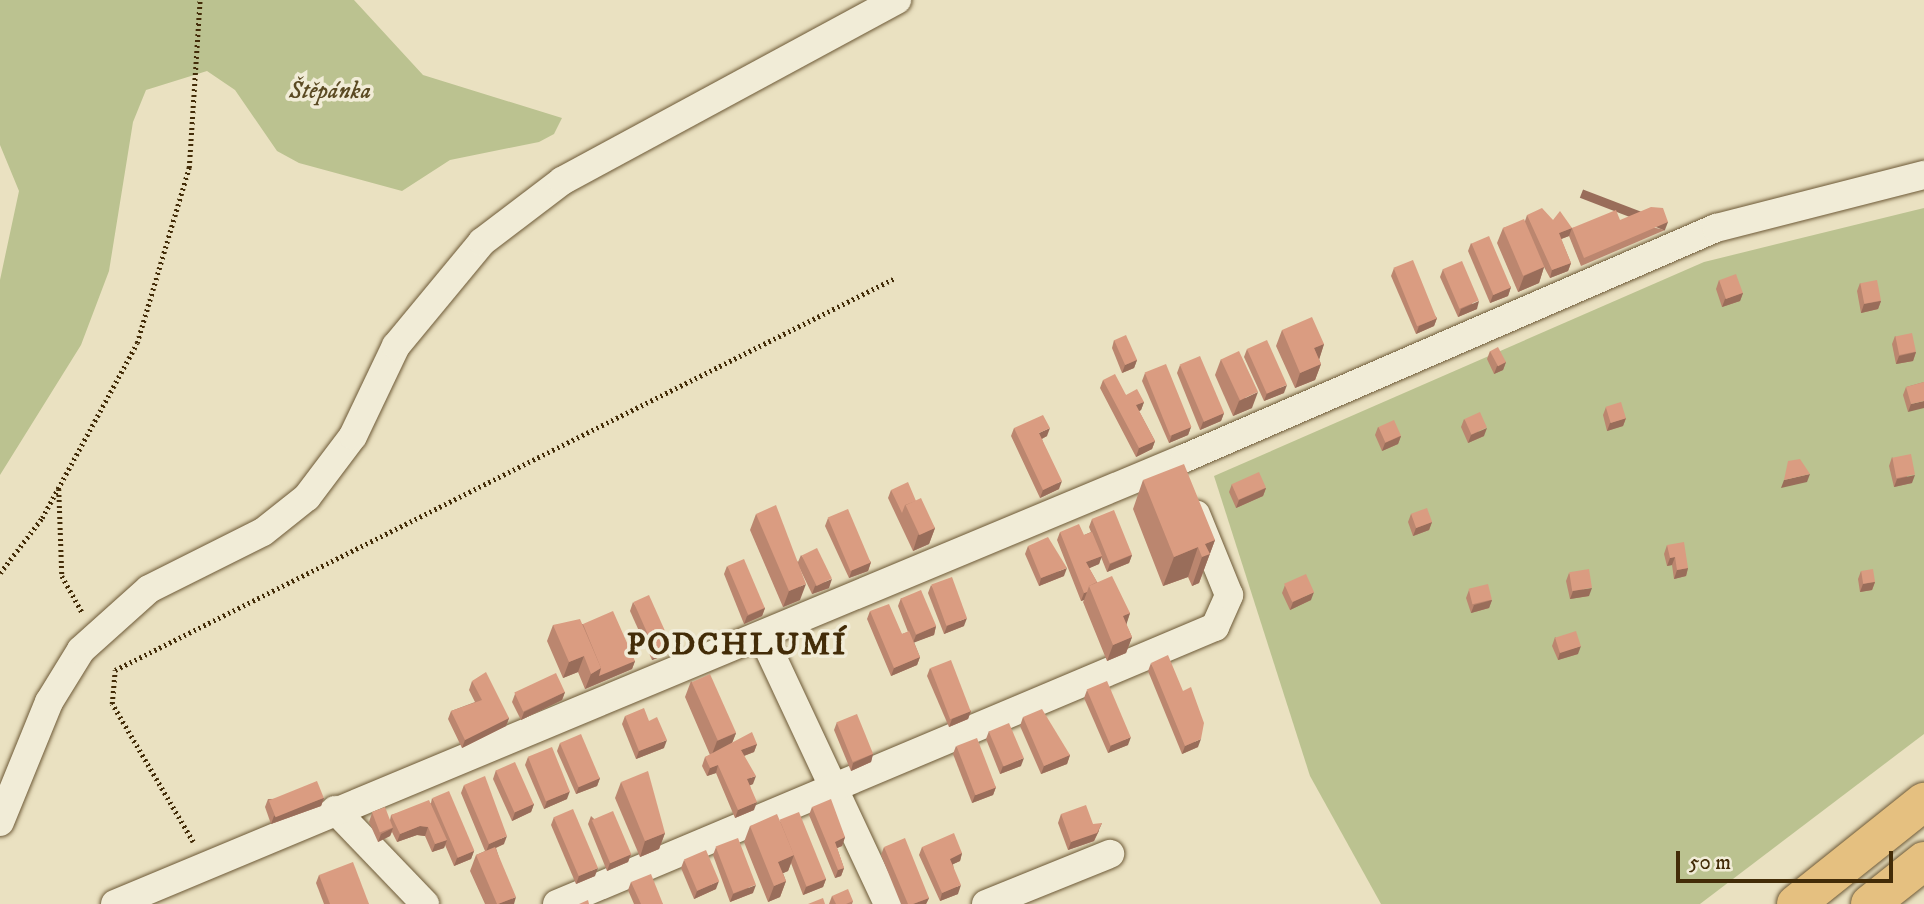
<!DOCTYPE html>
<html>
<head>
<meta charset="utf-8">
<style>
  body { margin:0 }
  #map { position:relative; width:1924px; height:904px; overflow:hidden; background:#eae1c1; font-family:"IM FELL DW Pica",serif }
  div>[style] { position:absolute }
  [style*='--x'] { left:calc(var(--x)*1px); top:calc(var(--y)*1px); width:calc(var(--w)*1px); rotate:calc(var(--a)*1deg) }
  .green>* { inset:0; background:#bbc290 }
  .path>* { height:4.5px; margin-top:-2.25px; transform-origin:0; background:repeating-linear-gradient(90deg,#432c08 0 2px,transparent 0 5.5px) }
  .roads { filter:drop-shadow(0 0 2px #6d5936) drop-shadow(0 0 2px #6d5936) }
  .minor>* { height:28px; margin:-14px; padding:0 14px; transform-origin:14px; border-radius:14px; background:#f1ecd7 }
  .highway>* { height:38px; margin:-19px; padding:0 19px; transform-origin:19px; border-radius:19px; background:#e5c080 }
  .wall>* { inset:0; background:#bb866f }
  .shaded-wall>* { inset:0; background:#996d5a; transform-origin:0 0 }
  .building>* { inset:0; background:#da9c81; transform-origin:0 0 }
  span { translate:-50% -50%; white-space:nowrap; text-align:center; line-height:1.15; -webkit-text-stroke:7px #f1ecd7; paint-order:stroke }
  .park-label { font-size:24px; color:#5b4a23; font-style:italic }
  .district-label { font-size:32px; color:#432c08; font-weight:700; letter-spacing:2px }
  .scale { position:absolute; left:1676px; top:851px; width:217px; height:32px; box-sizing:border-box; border:4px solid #432c08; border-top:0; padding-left:9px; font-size:21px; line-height:24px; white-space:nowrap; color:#432c08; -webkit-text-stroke:5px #f1ecd7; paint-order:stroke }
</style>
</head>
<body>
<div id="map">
  <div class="green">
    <i style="clip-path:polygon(0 0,354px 0,423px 75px,562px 118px,554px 134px,539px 142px,450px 160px,402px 191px,299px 163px,277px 151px,235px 90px,207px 71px,146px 90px,133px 122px,109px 271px,81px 345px,0 475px,0 280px,19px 191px,0 145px)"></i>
    <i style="clip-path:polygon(1924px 208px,1924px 734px,1700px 904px,1381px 904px,1310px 776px,1214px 476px,1704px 262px)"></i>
  </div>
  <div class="path">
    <i style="--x:59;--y:489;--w:87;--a:88"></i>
    <i style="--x:62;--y:576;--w:41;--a:60.9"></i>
    <i style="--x:0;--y:573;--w:69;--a:-52.6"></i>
    <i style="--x:42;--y:518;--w:199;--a:-61.5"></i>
    <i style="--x:137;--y:343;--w:183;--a:-73.5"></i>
    <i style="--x:189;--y:168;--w:168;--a:-86.3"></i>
    <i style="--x:193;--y:842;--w:160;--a:-120.4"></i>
    <i style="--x:112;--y:704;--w:34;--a:-85"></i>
    <i style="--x:115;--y:670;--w:873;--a:-26.68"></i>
  </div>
  <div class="roads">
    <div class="minor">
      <i style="--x:762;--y:635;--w:297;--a:64.9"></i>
      <i style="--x:335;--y:810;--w:130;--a:46.2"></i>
      <i style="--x:0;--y:822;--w:130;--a:-67.8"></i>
      <i style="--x:49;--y:702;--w:61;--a:-58.4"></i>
      <i style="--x:81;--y:650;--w:91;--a:-41.9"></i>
      <i style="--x:149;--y:589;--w:127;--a:-26.6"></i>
      <i style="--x:263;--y:532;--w:56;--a:-38.5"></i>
      <i style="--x:307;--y:497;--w:76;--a:-53"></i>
      <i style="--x:353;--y:436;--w:100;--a:-64.5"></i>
      <i style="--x:396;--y:346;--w:135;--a:-50.4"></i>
      <i style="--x:482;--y:242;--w:101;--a:-37.3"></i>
      <i style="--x:562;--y:181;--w:381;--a:-28.4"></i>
      <i style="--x:115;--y:904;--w:1159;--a:-22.63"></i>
      <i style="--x:1185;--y:458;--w:579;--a:-23.42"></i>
      <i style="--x:1716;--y:228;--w:215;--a:-14.3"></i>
      <i style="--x:557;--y:904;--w:714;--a:-22.83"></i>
      <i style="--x:1215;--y:627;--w:35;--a:-66"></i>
      <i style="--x:1229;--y:595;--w:87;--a:-112.2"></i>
      <i style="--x:986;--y:904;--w:134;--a:-22"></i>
    </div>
    <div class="highway">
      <i style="--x:1796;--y:904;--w:164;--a:-38.6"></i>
      <i style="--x:1870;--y:904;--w:69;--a:-38.5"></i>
    </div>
  </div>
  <div class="wall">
    <i style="clip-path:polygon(1527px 215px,1553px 220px,1572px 228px,1620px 220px,1665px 230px,1581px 266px,1569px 236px,1561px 239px,1571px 263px,1568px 271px,1550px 278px,1544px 267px,1539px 283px,1518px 292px,1497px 243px,1503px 228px,1525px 221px)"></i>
    <i style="clip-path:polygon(1471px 243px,1511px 287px,1508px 296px,1490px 303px,1468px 251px)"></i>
    <i style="clip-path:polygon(1394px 268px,1437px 318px,1434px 326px,1416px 334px,1391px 276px)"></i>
    <i style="clip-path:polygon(1443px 269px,1477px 309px,1458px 317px,1440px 277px)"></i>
    <i style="clip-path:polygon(1719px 280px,1743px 293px,1740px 301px,1722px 307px,1716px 289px)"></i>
    <i style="clip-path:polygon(1860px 283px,1881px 301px,1878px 309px,1861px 313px,1857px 291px)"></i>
    <i style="clip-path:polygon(1282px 330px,1324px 344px,1319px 359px,1321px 364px,1315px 380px,1295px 388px,1276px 346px)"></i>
    <i style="clip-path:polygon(1895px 336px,1916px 352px,1913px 361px,1896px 364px,1892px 344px)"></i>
    <i style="clip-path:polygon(1114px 340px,1137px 360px,1134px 368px,1122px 373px,1112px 348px)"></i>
    <i style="clip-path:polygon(1247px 349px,1284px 393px,1264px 401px,1244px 357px)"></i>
    <i style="clip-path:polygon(1490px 351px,1506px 362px,1503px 370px,1494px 374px,1487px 359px)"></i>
    <i style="clip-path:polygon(1221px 359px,1252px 408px,1233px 416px,1215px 375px)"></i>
    <i style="clip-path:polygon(1180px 365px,1224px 413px,1221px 421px,1200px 430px,1177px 373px)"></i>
    <i style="clip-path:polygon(1145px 373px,1191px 427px,1188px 435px,1169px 443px,1142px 381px)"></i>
    <i style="clip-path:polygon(1103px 380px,1126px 395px,1144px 402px,1141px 410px,1139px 411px,1155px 441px,1152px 449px,1136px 457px,1100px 388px)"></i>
    <i style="clip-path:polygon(1924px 382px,1908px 412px,1903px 395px,1906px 387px)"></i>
    <i style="clip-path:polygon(1606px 407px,1626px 418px,1623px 426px,1607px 431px,1603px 415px)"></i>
    <i style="clip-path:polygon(1464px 419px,1484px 436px,1468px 443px,1461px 427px)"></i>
    <i style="clip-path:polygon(1378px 427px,1401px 436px,1398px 444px,1382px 451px,1375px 435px)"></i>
    <i style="clip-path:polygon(1014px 428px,1047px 436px,1042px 439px,1059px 489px,1040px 498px,1011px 436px)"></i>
    <i style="clip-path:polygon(1892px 457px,1912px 483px,1894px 487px,1889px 466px)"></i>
    <i style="clip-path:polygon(1143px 480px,1215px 540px,1199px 583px,1192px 586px,1188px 577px,1163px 586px,1133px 509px)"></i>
    <i style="clip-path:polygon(1232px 484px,1266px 488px,1263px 496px,1236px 508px,1229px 492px)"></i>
    <i style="clip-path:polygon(891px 490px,916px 501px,935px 528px,929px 544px,913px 551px,888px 498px)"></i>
    <i style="clip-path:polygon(756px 514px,798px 562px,801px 555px,829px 588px,812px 594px,800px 569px,800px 600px,783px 607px,750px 530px)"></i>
    <i style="clip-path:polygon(1411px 514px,1432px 522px,1429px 530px,1413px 536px,1408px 522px)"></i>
    <i style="clip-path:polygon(828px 518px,871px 562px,868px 571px,849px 578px,825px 526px)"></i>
    <i style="clip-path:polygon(1092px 519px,1132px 555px,1129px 563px,1107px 572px,1101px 557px,1099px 564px,1089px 568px,1097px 582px,1130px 613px,1126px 624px,1132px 637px,1126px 653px,1107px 661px,1083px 602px,1084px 600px,1081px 601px,1057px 540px,1060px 532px,1084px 535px,1091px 532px,1089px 527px)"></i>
    <i style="clip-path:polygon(1667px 545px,1688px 568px,1686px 576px,1674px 579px,1672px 565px,1667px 566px,1664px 554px)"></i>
    <i style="clip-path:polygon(1028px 546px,1064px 576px,1039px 586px,1025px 554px)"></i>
    <i style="clip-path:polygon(727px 566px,765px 608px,762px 616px,744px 624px,724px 574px)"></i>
    <i style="clip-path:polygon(1861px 571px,1875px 582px,1872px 590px,1860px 592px,1858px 579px)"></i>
    <i style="clip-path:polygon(1569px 573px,1589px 596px,1570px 599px,1566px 581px)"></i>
    <i style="clip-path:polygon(931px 585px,964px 626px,944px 634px,928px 593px)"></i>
    <i style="clip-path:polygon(1285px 585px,1311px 600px,1290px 610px,1282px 593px)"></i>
    <i style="clip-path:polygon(1469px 590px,1492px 600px,1489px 608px,1471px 613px,1466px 598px)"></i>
    <i style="clip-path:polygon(901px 598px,936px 626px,934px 635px,914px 642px,920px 657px,917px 665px,891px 676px,867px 619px,870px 611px,902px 634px,908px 632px,898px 606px)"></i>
    <i style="clip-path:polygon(633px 602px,668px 654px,652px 660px,630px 611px)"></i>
    <i style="clip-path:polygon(583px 624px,635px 661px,632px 669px,585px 689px,578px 672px,563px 678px,547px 641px,553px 625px)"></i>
    <i style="clip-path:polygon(1555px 637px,1578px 654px,1558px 660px,1552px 646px)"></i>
    <i style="clip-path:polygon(1151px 663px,1198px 747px,1182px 754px,1148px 671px)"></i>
    <i style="clip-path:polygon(930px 668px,971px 711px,968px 719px,949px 727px,927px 676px)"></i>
    <i style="clip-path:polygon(472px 681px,509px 718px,506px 726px,462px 748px,448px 719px,451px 711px,475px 702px,469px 690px)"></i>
    <i style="clip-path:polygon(691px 681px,736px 733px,732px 743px,757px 744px,754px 752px,744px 756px,753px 784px,750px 785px,754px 810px,735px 818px,716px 773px,707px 776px,702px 766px,705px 757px,710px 755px,685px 697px)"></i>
    <i style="clip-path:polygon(1087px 690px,1128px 745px,1108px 753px,1084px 698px)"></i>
    <i style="clip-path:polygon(565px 692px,562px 700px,521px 720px,512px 702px,515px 694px)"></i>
    <i style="clip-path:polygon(625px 716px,649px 721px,664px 748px,636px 759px,622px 724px)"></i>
    <i style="clip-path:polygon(1023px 717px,1070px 755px,1067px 764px,1041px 774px,1020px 726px)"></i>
    <i style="clip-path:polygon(837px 722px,873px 754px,871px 762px,851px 771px,834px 730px)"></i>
    <i style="clip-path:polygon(989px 731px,1021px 766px,1000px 774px,986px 739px)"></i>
    <i style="clip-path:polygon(560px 743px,600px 778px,597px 786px,576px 794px,557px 751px)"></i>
    <i style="clip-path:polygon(956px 746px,996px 787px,993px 795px,972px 803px,953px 754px)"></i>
    <i style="clip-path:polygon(528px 757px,567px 799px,544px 809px,525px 765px)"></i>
    <i style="clip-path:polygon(496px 770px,534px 804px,531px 812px,512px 821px,493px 779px)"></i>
    <i style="clip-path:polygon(621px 782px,665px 833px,659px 849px,640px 857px,615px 798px)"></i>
    <i style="clip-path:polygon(464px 785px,504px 844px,496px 848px,514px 904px,485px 904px,470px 871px,476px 855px,485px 851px,461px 793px)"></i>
    <i style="clip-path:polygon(324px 798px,321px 806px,271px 824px,265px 807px,268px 799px)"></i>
    <i style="clip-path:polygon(432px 798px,474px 851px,471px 859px,454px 866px,445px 845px,444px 848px,432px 852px,425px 836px,417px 835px,397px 842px,392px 832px,390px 836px,378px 842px,369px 822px,372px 813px,390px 820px,391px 815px,431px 803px)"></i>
    <i style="clip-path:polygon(812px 807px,845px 837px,842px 846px,837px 848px,844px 868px,841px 876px,835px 878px,809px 815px)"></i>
    <i style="clip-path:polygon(1061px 814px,1093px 824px,1099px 831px,1094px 841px,1068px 850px,1058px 823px)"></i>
    <i style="clip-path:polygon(591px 816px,631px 854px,628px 862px,607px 871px,588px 824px)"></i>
    <i style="clip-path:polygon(554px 817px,595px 876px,576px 884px,551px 825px)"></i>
    <i style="clip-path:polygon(780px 821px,826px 879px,823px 887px,803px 895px,791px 863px,788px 871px,783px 873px,786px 881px,780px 897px,768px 902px,744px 842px,750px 826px)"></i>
    <i style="clip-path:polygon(716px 847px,753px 893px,730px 902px,713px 855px)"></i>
    <i style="clip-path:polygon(884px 847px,929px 898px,926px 904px,901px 904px,881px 855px)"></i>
    <i style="clip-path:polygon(922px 847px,962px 853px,960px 861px,953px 864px,958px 894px,940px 901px,919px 855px)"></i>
    <i style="clip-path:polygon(684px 860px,716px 889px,694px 899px,681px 868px)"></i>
    <i style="clip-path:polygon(319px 875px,369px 904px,324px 904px,316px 883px)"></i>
    <i style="clip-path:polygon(631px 882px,663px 904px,634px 904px,628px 890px)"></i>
    <i style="clip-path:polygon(832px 896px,853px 901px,852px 904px,829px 904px)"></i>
  </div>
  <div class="shaded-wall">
    <i style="left:1668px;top:222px;width:9px;height:91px;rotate:111deg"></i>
    <i style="clip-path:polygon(1572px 228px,1569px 236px,1556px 241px,1559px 233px)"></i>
    <i style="clip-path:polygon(1571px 263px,1568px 271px,1550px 278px,1552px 270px)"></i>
    <i style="clip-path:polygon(1544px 267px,1539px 283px,1518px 292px,1524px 276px)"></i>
    <i style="clip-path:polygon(1511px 287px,1508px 296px,1490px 303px,1493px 295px)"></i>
    <i style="clip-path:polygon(1743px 293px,1740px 301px,1722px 307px,1725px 299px)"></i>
    <i style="clip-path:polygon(1479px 301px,1477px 309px,1458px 317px,1461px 309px)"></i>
    <i style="clip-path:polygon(1881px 301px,1878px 309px,1861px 313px,1864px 304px)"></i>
    <i style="clip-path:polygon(1437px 318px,1434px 326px,1416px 334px,1419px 326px)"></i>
    <i style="clip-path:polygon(1324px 344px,1319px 360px,1314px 348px)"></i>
    <i style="clip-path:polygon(1916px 352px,1913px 361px,1896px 364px,1899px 356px)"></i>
    <i style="clip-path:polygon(1137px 360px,1134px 368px,1122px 373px,1125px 365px)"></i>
    <i style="clip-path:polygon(1506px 362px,1503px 370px,1494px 374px,1497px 366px)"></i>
    <i style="clip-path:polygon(1321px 364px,1315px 380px,1295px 388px,1300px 373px)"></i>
    <i style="clip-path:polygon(1287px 385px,1284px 393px,1264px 401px,1267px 393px)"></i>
    <i style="clip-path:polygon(1258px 392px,1252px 408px,1233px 416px,1239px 401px)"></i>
    <i style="clip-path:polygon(1924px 401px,1924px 408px,1908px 412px,1911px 404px)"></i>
    <i style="clip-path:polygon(1144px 402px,1141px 410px,1133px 414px,1136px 405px)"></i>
    <i style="clip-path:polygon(1224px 413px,1221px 421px,1200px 430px,1203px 422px)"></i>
    <i style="clip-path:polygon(1626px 418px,1623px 426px,1607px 431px,1610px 423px)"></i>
    <i style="clip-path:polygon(1191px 427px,1188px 435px,1169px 443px,1172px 435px)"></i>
    <i style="clip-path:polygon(1050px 428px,1047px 436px,1037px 441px,1039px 433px)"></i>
    <i style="clip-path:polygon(1487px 428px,1484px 436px,1468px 443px,1471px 435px)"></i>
    <i style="clip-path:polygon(1401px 436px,1398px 444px,1382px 451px,1385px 443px)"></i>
    <i style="clip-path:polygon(1155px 441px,1152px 449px,1136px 457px,1139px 448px)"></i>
    <i style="clip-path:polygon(1810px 474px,1807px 482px,1781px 488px,1784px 480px)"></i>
    <i style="clip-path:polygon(1915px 475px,1912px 483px,1894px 487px,1897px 479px)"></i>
    <i style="clip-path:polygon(1062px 481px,1059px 489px,1040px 498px,1043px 490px)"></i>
    <i style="clip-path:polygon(1266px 488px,1263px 496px,1236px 508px,1239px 500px)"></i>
    <i style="clip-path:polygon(1432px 522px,1429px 530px,1413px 536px,1416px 528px)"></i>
    <i style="clip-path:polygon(935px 528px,929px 544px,913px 551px,918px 535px)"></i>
    <i style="clip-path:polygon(1215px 540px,1199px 583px,1192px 586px,1202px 557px,1205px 544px)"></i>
    <i style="clip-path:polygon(1198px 547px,1188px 577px,1163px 586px,1174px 557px)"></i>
    <i style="clip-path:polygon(1132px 555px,1129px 563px,1107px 572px,1110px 564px)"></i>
    <i style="clip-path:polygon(1102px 556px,1099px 564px,1083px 571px,1086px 562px)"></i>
    <i style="clip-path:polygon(1675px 557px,1672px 565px,1667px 566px,1670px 558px)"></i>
    <i style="clip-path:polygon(871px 562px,868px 571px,849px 578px,852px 570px)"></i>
    <i style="clip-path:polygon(1067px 568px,1064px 576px,1039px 586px,1041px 578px)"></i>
    <i style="clip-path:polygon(1688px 568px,1686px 576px,1674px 579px,1677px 570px)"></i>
    <i style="clip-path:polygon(832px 579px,829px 588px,812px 594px,815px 586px)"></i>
    <i style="clip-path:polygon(1875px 582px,1872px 590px,1860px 592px,1863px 584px)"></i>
    <i style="clip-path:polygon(806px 584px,800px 600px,783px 607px,789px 591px)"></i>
    <i style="clip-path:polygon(1592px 588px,1589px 596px,1570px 599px,1573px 591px)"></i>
    <i style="clip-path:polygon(1087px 592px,1084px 600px,1081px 601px,1084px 593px)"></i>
    <i style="clip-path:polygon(1314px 592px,1311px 600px,1290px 610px,1293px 602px)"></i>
    <i style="clip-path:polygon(1492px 600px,1489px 608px,1471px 613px,1474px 605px)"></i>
    <i style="clip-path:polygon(765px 608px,762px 616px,744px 624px,747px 616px)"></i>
    <i style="clip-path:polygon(1130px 613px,1125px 629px,1123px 616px)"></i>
    <i style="clip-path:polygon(967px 618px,964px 626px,944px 634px,947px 626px)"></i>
    <i style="clip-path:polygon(936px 626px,934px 635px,913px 643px,916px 635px)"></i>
    <i style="clip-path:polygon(1132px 637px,1126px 653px,1107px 661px,1113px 645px)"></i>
    <i style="clip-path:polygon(671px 645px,668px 654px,652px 660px,655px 652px)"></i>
    <i style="clip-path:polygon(1581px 646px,1578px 654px,1558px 660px,1560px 652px)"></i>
    <i style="clip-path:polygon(584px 656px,578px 672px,563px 678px,569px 662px)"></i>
    <i style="clip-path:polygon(920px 657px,917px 665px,891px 676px,894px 668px)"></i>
    <i style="clip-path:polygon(635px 661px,632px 669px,585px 689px,591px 674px,601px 668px)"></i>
    <i style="clip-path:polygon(565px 692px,562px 700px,521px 720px,524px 712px)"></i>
    <i style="clip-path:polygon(971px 711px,968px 719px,949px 727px,952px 719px)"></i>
    <i style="clip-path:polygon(509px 718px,506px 726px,462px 748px,465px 740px)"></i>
    <i style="clip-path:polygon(736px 733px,730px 748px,711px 757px,717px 741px)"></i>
    <i style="clip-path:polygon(1131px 737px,1128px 745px,1108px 753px,1111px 745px)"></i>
    <i style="clip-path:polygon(1201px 739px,1198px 747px,1182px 754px,1185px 746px)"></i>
    <i style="clip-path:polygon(667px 740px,664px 748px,636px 759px,639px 751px)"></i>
    <i style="clip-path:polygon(757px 744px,754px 752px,738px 758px,741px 750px)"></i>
    <i style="clip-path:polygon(873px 754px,871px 762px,851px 771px,853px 763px)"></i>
    <i style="clip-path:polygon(1070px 755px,1067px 764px,1041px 774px,1044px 766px)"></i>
    <i style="clip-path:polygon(1024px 758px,1021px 766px,1000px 774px,1003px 766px)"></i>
    <i style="clip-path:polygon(718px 765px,716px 773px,707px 776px,710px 768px)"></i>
    <i style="clip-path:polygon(756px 776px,753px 784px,744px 788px,747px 779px)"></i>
    <i style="clip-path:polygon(600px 778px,597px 786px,576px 794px,579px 786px)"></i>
    <i style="clip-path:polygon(996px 787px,993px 795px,972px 803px,975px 795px)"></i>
    <i style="clip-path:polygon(570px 791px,567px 799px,544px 809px,547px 801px)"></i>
    <i style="clip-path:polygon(324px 798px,321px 806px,271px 824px,274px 816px)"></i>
    <i style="clip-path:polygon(757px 802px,754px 810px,735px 818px,738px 810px)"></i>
    <i style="clip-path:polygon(534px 804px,531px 812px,512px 821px,515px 812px)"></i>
    <i style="clip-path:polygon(1102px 823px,1094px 841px,1068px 850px,1071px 842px)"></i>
    <i style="clip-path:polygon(420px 826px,428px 827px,425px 836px,417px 835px,397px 842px,400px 834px)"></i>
    <i style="clip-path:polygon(393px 828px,390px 836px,378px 842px,381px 834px)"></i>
    <i style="clip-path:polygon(665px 833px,659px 849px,640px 857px,645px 841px)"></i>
    <i style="clip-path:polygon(507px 836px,504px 844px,486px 852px,489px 844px)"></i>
    <i style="clip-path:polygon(845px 837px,842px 846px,832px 850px,835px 842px)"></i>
    <i style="clip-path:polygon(447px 840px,444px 848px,432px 852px,435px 844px)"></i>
    <i style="clip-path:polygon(474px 851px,471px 859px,454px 866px,457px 858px)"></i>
    <i style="clip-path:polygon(962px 853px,960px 861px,947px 867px,950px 859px)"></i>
    <i style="clip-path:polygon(631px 854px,628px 862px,607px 871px,610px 863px)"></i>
    <i style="clip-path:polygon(794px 855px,788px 871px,772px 878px,778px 862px)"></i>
    <i style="clip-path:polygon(598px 868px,595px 876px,576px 884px,579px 876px)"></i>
    <i style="clip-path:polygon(844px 868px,841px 876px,835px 878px,838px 870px)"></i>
    <i style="clip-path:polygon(826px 879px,823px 887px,803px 895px,806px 887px)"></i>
    <i style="clip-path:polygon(719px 881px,716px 889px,694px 899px,697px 891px)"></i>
    <i style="clip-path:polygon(786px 881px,780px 897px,768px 902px,774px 886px)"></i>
    <i style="clip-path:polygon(756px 885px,753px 893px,730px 902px,733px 894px)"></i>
    <i style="clip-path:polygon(961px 885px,958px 894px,940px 901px,942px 893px)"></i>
    <i style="clip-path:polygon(516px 897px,514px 904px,498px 904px)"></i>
    <i style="clip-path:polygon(929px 898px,926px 904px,913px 904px)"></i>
  </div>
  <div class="building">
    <i style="clip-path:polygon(1651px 207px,1663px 208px,1668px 222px,1584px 258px,1572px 228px,1559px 233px,1571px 263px,1552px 270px,1527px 215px,1542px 208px,1553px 220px,1560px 211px,1572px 228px,1616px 210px,1620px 220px)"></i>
    <i style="left:1524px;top:219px;width:52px;height:23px;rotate:67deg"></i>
    <i style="left:1489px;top:236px;width:56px;height:19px;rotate:67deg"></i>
    <i style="left:1413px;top:260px;width:63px;height:21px;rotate:68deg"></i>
    <i style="left:1462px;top:261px;width:43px;height:21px;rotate:67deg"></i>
    <i style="left:1736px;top:274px;width:20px;height:18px;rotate:70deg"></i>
    <i style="left:1877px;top:280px;width:21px;height:17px;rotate:79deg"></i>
    <i style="clip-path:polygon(1312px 317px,1324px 344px,1314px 348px,1321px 364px,1300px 373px,1282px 330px)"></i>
    <i style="left:1912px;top:333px;width:19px;height:17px;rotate:78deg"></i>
    <i style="left:1126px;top:335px;width:27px;height:13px;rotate:66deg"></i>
    <i style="left:1267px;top:340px;width:49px;height:22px;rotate:66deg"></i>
    <i style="left:1498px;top:347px;width:17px;height:9px;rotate:62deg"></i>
    <i style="left:1239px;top:351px;width:45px;height:20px;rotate:65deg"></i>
    <i style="left:1200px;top:356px;width:62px;height:22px;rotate:67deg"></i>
    <i style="left:1166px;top:364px;width:68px;height:23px;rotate:68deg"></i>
    <i style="clip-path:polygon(1115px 374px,1126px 395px,1137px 389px,1144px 402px,1136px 405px,1155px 441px,1139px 448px,1103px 380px)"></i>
    <i style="clip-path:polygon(1924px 382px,1924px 401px,1911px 404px,1906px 387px)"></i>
    <i style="left:1621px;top:402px;width:17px;height:16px;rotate:73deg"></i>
    <i style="left:1480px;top:412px;width:17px;height:17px;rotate:66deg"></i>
    <i style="clip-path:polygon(1043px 415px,1050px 428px,1039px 433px,1062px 481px,1043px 490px,1014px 428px)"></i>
    <i style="left:1394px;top:420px;width:17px;height:17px;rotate:66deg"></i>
    <i style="left:1911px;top:454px;width:21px;height:19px;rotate:79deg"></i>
    <i style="clip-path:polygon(1800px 459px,1810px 474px,1784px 480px,1788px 461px)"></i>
    <i style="clip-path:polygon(1184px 464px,1215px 540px,1205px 544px,1210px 554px,1202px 557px,1198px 547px,1174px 557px,1143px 480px)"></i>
    <i style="left:1259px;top:472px;width:17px;height:30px;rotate:66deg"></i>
    <i style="clip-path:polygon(908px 482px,916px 501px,905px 505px,902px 513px,891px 490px)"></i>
    <i style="left:921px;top:498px;width:33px;height:17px;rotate:65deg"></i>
    <i style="clip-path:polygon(776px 505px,806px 584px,789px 591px,756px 514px)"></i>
    <i style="left:1427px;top:508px;width:15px;height:17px;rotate:70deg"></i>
    <i style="left:848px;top:509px;width:58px;height:22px;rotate:67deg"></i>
    <i style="left:1114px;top:510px;width:48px;height:24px;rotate:68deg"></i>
    <i style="clip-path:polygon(1079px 524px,1084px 535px,1092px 532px,1102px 556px,1086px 562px,1097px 582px,1089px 586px,1087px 592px,1084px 593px,1060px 532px)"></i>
    <i style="clip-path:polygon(1048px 537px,1067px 568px,1041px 578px,1028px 546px)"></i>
    <i style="clip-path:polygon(1684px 542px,1688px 568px,1677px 570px,1675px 557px,1670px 558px,1667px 545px)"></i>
    <i style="left:817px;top:548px;width:34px;height:17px;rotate:64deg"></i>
    <i style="left:744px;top:559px;width:53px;height:18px;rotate:67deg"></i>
    <i style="left:1589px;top:569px;width:19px;height:20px;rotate:81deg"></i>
    <i style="left:1873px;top:569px;width:13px;height:12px;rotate:81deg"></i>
    <i style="left:1306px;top:574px;width:20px;height:24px;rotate:66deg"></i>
    <i style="clip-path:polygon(1112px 576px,1130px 613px,1123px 616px,1132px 637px,1113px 645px,1089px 586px)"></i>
    <i style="left:952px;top:577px;width:44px;height:22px;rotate:70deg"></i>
    <i style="left:1488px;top:584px;width:16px;height:20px;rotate:76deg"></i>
    <i style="left:921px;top:590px;width:39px;height:22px;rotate:67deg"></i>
    <i style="left:649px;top:595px;width:55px;height:17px;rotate:66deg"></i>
    <i style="clip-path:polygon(889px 604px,902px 634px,909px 631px,920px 657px,894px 668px,870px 611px)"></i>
    <i style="clip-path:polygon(613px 611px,635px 661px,599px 676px,601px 668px,583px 624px)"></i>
    <i style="clip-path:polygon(580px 619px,601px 668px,591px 674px,584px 656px,569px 662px,553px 625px)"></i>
    <i style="left:1576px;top:631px;width:16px;height:22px;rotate:72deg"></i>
    <i style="clip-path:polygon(1168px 655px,1183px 691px,1191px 687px,1204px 723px,1201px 739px,1185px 746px,1151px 663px)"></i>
    <i style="left:951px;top:660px;width:55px;height:22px;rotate:69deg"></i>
    <i style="clip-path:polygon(486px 672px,509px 718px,465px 740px,451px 711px,482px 700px,472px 681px)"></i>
    <i style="left:556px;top:673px;width:21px;height:46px;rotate:65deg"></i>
    <i style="left:710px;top:674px;width:64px;height:20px;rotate:66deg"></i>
    <i style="left:1107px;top:681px;width:61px;height:22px;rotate:67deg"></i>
    <i style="clip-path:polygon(644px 708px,649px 721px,657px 717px,667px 740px,639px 751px,625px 716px)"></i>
    <i style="clip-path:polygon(1042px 709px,1070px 755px,1044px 766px,1023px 717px)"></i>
    <i style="left:857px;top:714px;width:43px;height:22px;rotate:68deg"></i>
    <i style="left:1009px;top:723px;width:38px;height:22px;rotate:67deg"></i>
    <i style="clip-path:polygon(752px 732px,757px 744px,741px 750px,756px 776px,747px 779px,757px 802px,738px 810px,718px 765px,710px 768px,705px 757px)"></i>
    <i style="left:581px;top:734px;width:48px;height:23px;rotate:67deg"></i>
    <i style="left:977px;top:738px;width:53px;height:22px;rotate:69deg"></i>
    <i style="left:552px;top:747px;width:48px;height:26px;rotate:68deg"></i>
    <i style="left:515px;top:762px;width:46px;height:21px;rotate:66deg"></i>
    <i style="clip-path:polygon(648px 771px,665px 833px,645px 841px,621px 782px)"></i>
    <i style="clip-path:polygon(485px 776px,507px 836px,489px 844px,464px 785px)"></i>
    <i style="left:317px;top:781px;width:18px;height:52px;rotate:68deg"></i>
    <i style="left:449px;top:791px;width:65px;height:18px;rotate:67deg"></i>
    <i style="clip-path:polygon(831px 799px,845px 837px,835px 842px,844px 868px,838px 870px,812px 807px)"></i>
    <i style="clip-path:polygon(429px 800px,447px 840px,435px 844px,428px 827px,420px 826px,400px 834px,391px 815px)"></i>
    <i style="clip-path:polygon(1086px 805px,1093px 824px,1102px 823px,1097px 833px,1071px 842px,1061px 814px)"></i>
    <i style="left:385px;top:807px;width:22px;height:14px;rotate:69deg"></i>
    <i style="left:573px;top:809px;width:64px;height:21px;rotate:67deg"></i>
    <i style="left:613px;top:811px;width:47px;height:23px;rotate:67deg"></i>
    <i style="left:799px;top:812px;width:72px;height:21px;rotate:68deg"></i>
    <i style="clip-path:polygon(777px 814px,794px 855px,778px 862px,786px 881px,774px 886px,750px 826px)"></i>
    <i style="clip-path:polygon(954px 833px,962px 853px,950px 859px,961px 885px,942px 893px,922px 847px)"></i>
    <i style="left:738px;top:838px;width:50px;height:24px;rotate:69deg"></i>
    <i style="clip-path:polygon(905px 838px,929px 898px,913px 904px,908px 904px,884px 847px)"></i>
    <i style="clip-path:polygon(495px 847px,516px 897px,498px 904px,497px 904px,476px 855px)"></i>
    <i style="left:706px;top:850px;width:34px;height:24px;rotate:67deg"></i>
    <i style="clip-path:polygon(353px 862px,369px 904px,330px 904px,319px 875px)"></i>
    <i style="clip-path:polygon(651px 874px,663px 904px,641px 904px,631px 882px)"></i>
    <i style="clip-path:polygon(848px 889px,853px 901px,846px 904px,836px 904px,832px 896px)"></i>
    <i style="clip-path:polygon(823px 898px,825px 904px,808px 904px)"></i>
    <i style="clip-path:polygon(588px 900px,589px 904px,579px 904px)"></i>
  </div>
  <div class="park-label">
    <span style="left:330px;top:92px">Štěpánka</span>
  </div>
  <div class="district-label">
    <span style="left:737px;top:645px">PODCHLUMÍ</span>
  </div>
  <div class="scale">50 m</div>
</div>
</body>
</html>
